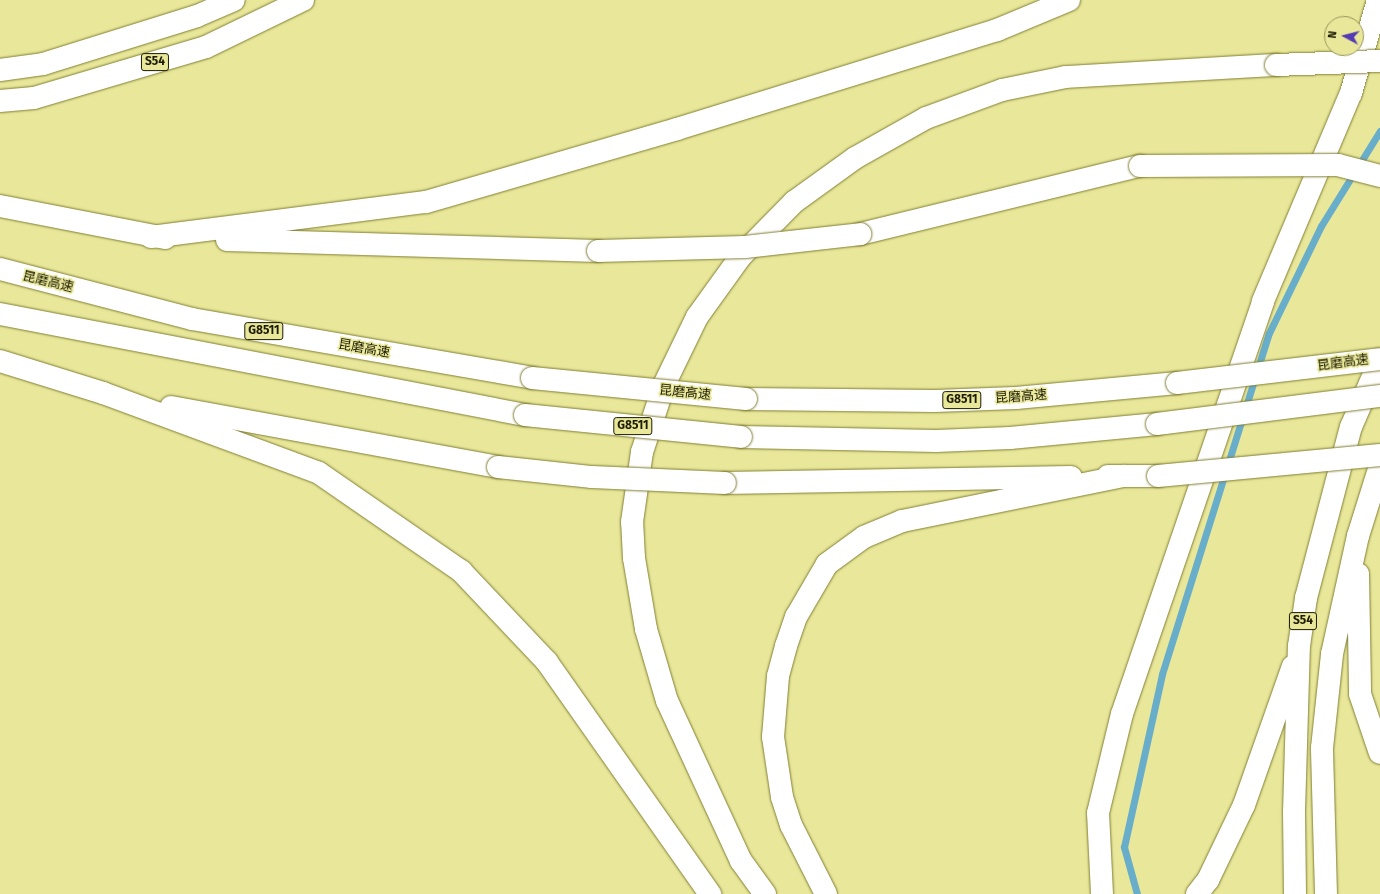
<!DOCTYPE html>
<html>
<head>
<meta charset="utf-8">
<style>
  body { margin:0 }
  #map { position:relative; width:1380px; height:894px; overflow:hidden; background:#e8e79a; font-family:"Fira Sans","Noto Sans SC",sans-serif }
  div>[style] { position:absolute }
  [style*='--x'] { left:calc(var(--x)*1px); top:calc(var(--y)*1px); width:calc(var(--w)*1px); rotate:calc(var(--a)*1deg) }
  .stream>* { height:7px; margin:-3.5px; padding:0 3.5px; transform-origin:3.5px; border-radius:3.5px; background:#68adca }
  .roads { filter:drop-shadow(0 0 1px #817f33) drop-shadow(0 0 1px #817f33) }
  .minor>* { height:22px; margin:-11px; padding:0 11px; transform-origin:11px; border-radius:11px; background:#fff }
  .highway>* { height:22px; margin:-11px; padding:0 11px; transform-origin:11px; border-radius:11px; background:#fff }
  .bridges { filter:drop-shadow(0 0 1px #817f33) drop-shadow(0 0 1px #817f33) }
  .highway-bridge>* { height:22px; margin:-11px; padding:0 11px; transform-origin:11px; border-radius:11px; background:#fff }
  span { translate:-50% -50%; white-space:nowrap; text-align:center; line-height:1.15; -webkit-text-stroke:3px #e8e79a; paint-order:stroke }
  .shield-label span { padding:1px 3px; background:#e8e79a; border:1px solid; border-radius:3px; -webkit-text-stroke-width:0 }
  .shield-label { font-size:12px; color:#1d1b00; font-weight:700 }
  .street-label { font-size:13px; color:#1d1b00 }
  .north { position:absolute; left:1324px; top:16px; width:40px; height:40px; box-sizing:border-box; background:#e8e79a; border:1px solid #97955c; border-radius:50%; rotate:277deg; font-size:11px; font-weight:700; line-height:16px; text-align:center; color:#1d1b00 }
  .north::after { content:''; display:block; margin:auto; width:14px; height:18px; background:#553bb3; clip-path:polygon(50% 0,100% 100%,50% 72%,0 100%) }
</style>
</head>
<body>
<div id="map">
  <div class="stream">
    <i style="--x:1137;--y:894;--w:49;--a:-105.5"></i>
    <i style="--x:1124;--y:847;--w:177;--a:-77.6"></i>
    <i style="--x:1162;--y:674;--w:357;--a:-72.6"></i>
    <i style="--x:1269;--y:333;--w:119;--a:-64.1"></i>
    <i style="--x:1321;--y:226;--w:112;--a:-58.2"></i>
  </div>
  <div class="roads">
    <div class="minor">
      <i style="--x:1102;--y:894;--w:81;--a:-92.8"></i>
      <i style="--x:1098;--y:813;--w:102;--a:-76.4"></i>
      <i style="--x:1122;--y:714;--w:436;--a:-71.1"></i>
      <i style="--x:1263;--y:301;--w:226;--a:-67.1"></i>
      <i style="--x:1351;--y:93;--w:97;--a:-73.8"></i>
    </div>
    <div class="highway">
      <i style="--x:0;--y:70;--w:43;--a:-7.9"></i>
      <i style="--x:43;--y:64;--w:161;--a:-17.3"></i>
      <i style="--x:197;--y:16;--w:40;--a:-23.4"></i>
      <i style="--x:0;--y:101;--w:34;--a:-5"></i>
      <i style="--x:34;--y:98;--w:179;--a:-16.5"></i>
      <i style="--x:206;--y:47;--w:108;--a:-25.9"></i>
      <i style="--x:0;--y:206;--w:168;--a:11"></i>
      <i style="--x:860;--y:234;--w:288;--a:-13.7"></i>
      <i style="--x:151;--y:237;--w:277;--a:-7.3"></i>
      <i style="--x:426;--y:202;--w:261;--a:-16.2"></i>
      <i style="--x:677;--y:129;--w:335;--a:-17.2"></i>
      <i style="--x:997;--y:30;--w:78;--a:-22.6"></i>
      <i style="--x:227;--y:240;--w:371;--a:1.7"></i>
      <i style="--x:0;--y:269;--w:198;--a:14.6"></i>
      <i style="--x:192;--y:319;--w:345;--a:9.8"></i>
      <i style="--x:0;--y:314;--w:535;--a:10.89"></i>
      <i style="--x:0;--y:361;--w:108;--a:17.3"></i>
      <i style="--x:103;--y:393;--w:230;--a:20.3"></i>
      <i style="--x:319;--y:473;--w:173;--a:34.6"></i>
      <i style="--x:461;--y:571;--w:125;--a:46.6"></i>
      <i style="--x:547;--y:662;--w:284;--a:54.9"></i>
      <i style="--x:746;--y:399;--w:189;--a:0.6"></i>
      <i style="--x:935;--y:401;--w:81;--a:-2.1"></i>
      <i style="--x:1016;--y:398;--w:162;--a:-5.3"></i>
      <i style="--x:171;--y:407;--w:332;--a:10.4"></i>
      <i style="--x:741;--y:437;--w:195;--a:1.2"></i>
      <i style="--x:936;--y:441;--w:74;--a:-2.3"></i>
      <i style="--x:1010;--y:438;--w:148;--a:-5.4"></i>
      <i style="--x:1108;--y:476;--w:50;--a:0"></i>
      <i style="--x:725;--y:483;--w:346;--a:-1"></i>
      <i style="--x:1358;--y:574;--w:120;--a:89"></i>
      <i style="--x:1360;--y:694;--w:62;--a:71.3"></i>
      <i style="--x:765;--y:894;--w:41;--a:-126"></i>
      <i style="--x:741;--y:861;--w:176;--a:-114.8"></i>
      <i style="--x:667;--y:701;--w:75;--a:-106.3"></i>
      <i style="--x:646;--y:629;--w:72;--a:-99.6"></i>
      <i style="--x:634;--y:558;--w:36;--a:-93"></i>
      <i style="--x:632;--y:522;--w:71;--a:-81.9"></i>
      <i style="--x:642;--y:452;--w:71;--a:-71.8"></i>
      <i style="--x:664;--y:385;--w:76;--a:-64.1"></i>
      <i style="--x:697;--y:317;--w:75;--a:-54.2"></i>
      <i style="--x:741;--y:256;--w:76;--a:-45.5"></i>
      <i style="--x:794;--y:202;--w:75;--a:-35.8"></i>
      <i style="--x:855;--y:158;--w:81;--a:-29.4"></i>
      <i style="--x:926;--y:118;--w:81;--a:-20.2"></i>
      <i style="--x:1002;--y:90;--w:65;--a:-11.5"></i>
      <i style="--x:1066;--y:77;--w:210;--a:-3.3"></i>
      <i style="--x:826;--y:894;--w:77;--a:-116.9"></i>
      <i style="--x:791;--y:825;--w:29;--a:-108"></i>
      <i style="--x:782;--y:797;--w:61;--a:-98.5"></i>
      <i style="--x:773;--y:737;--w:61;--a:-85.3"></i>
      <i style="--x:778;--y:676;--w:31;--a:-75"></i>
      <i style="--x:786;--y:646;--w:31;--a:-71"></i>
      <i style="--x:796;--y:617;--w:61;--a:-59.7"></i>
      <i style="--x:827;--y:564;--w:46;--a:-36.1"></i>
      <i style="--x:864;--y:537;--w:41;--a:-22.8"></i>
      <i style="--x:902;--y:521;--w:226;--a:-11.5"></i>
      <i style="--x:1197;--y:894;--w:18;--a:-52"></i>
      <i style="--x:1208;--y:880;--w:83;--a:-64.4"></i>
      <i style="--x:1244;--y:805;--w:147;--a:-70.6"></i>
      <i style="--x:1295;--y:894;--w:82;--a:-90.7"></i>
      <i style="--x:1294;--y:812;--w:166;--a:-88.3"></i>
      <i style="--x:1299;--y:646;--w:49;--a:-81.7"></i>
      <i style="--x:1306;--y:598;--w:177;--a:-75.3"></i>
      <i style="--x:1351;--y:427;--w:73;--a:-66.6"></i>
      <i style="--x:1326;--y:894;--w:146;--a:-91.6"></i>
      <i style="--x:1322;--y:748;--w:95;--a:-83.9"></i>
      <i style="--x:1332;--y:654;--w:121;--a:-77.6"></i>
      <i style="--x:1358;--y:536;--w:73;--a:-72.6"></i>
    </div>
  </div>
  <div class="bridges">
    <div class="highway-bridge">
      <i style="--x:1276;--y:65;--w:104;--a:-2.2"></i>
      <i style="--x:1140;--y:166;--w:198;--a:-0.3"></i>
      <i style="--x:1338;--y:165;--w:43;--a:14.7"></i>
      <i style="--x:598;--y:251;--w:147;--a:-1.6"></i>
      <i style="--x:745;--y:247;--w:116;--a:-6.4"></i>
      <i style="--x:532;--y:378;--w:215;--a:5.6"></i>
      <i style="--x:1177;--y:383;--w:204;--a:-6.7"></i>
      <i style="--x:525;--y:415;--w:217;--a:5.8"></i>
      <i style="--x:1157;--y:424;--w:225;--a:-7.2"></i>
      <i style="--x:498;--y:467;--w:95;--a:6.1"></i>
      <i style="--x:592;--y:477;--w:133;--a:2.6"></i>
      <i style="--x:1158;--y:476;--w:223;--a:-5.4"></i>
    </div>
  </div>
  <div class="shield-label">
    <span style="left:155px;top:62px">S54</span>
    <span style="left:264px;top:331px">G8511</span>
    <span style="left:962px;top:400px">G8511</span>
    <span style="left:633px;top:426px">G8511</span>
    <span style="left:1303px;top:621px">S54</span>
  </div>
  <div class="street-label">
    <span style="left:48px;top:282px;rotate:14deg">昆磨高速</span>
    <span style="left:364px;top:349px;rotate:10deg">昆磨高速</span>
    <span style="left:1343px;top:363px;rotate:-7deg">昆磨高速</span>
    <span style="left:685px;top:393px;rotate:6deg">昆磨高速</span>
    <span style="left:1021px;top:397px;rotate:-4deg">昆磨高速</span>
  </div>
  <div class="north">N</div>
</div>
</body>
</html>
